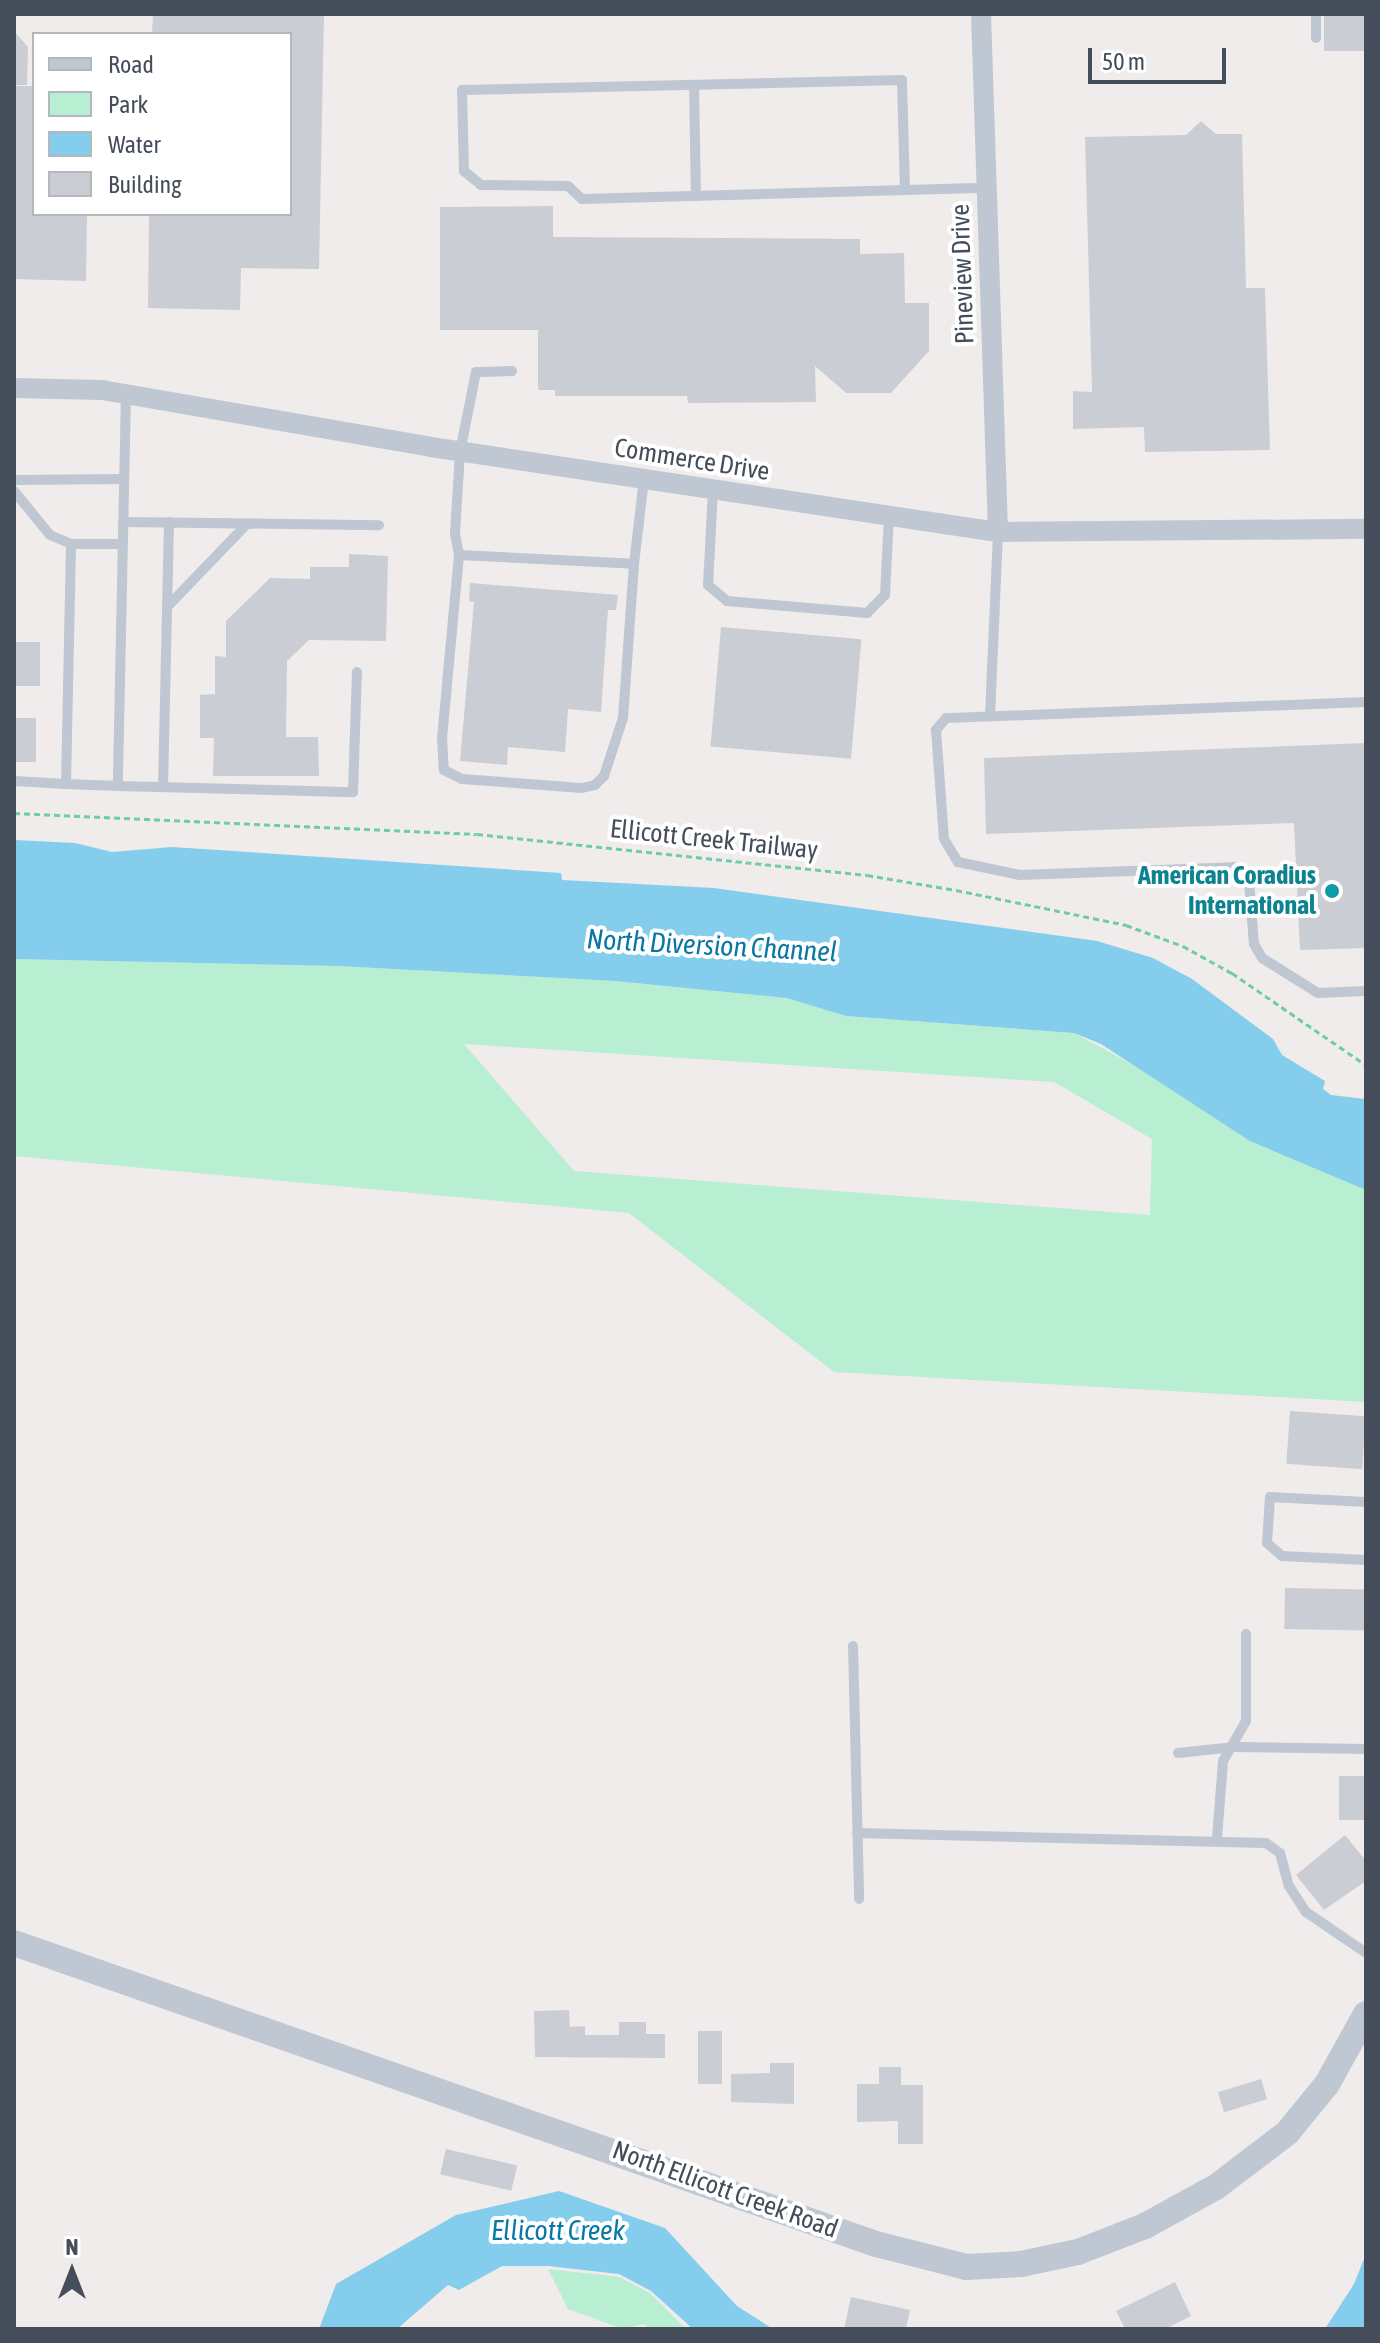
<!DOCTYPE html>
<html>
<head>
<meta charset="utf-8">
<style>
  body { margin:0 }
  #map { position:relative; width:1380px; height:2343px; overflow:hidden; background:#efeceb; font-family:"Asap Condensed",sans-serif }
  div>[style] { position:absolute }
  [style*='--x'] { left:calc(var(--x)*1px); top:calc(var(--y)*1px); width:calc(var(--w)*1px); rotate:calc(var(--a)*1deg) }
  .green>* { inset:0; background:#b8eed2 }
  .water>* { inset:0; background:#84cdec }
  .building>* { inset:0; background:#cbcdd4; transform-origin:0 0 }
  .path>* { height:3px; margin-top:-1.5px; transform-origin:0; background:repeating-linear-gradient(90deg,#70cca7 0 6px,transparent 0 10px) }
  .service>* { height:10px; margin:-5px; padding:0 5px; transform-origin:5px; border-radius:5px; background:#bec7d2 }
  .minor>* { height:20px; margin:-10px; padding:0 10px; transform-origin:10px; border-radius:10px; background:#bec7d2 }
  .tertiary>* { height:26px; margin:-13px; padding:0 13px; transform-origin:13px; border-radius:13px; background:#bec7d2 }
  .dots>* { width:22px; height:22px; translate:-50% -50%; box-sizing:border-box; border:4px solid #fff; border-radius:50% }
  span { translate:-50% -50%; white-space:nowrap; text-align:center; line-height:1.15; -webkit-text-stroke:8px #fff; paint-order:stroke }
  .street-label { font-size:26px; color:#444d59 }
  .culture-label { font-size:26px; color:#0d838f; font-weight:700 }
  .right { translate:-100% -50%; text-align:right }
  .water-label { font-size:28px; color:#0b77a5; font-style:italic }
  .frame { position:absolute; inset:0; border:16px solid #444d59; pointer-events:none }
  .legend { position:absolute; left:32px; top:32px; width:260px; height:184px; box-sizing:border-box; background:#fff; border:2px solid #b4b8bd; margin:0; padding:10px 14px; list-style:none; font-size:24px; color:#444d59 }
  .legend li { display:flex; align-items:center; gap:16px; height:40px }
  .legend b { width:40px; border:2px solid #b4b8bd }
  .north { position:absolute; left:32px; top:2231px; width:80px; height:80px; -webkit-text-stroke:6px #fff; paint-order:stroke; rotate:0deg; font-size:22px; font-weight:700; line-height:32px; text-align:center; color:#444d59 }
  .north::after { content:''; display:block; margin:auto; width:28px; height:36px; background:#444d59; clip-path:polygon(50% 0,100% 100%,50% 72%,0 100%) }
  .scale { position:absolute; left:1088px; top:48px; width:138px; height:36px; box-sizing:border-box; border:4px solid #444d59; border-top:0; padding-left:10px; font-size:24px; line-height:28px; white-space:nowrap; color:#444d59; -webkit-text-stroke:6px #fff; paint-order:stroke }
</style>
</head>
<body>
<div id="map">
  <div class="green">
    <i style="clip-path:polygon(evenodd,14px 959px,338px 966px,615px 981px,787px 998px,847px 1016px,1074px 1033px,1366px 1190px,1366px 1402px,834px 1372px,629px 1213px,14px 1156px,14px 959px,464px 1044px,1054px 1082px,1152px 1139px,1150px 1215px,574px 1171px,464px 1044px)"></i>
    <i style="clip-path:polygon(548px 2269px,619px 2277px,650px 2293px,686px 2329px,649px 2329px,644px 2324px,623px 2329px,568px 2309px)"></i>
  </div>
  <div class="water">
    <i style="clip-path:polygon(14px 840px,75px 843px,112px 852px,172px 847px,561px 873px,562px 880px,714px 888px,1097px 941px,1153px 958px,1192px 979px,1273px 1039px,1282px 1055px,1325px 1081px,1323px 1089px,1331px 1095px,1366px 1099px,1366px 1190px,1250px 1141px,1101px 1044px,1074px 1033px,846px 1016px,787px 998px,615px 981px,338px 966px,14px 959px)"></i>
    <i style="clip-path:polygon(559px 2191px,665px 2228px,737px 2306px,773px 2329px,693px 2329px,651px 2291px,619px 2274px,548px 2266px,502px 2266px,459px 2290px,448px 2285px,397px 2329px,319px 2329px,336px 2284px,456px 2215px)"></i>
    <i style="clip-path:polygon(1366px 2254px,1366px 2329px,1325px 2329px,1354px 2284px)"></i>
  </div>
  <div class="building">
    <i style="clip-path:polygon(153px 14px,324px 14px,319px 269px,241px 268px,240px 310px,148px 308px,149px 214px,290px 214px,290px 34px,152px 34px)"></i>
    <i style="left:1324px;top:14px;width:42px;height:37px"></i>
    <i style="clip-path:polygon(14px 31px,28px 47px,27px 85px,14px 85px)"></i>
    <i style="clip-path:polygon(14px 86px,34px 86px,34px 214px,87px 214px,86px 281px,14px 279px)"></i>
    <i style="clip-path:polygon(1201px 121px,1216px 134px,1242px 134px,1246px 288px,1265px 288px,1270px 450px,1145px 452px,1144px 427px,1073px 429px,1073px 391px,1092px 392px,1085px 137px,1186px 135px)"></i>
    <i style="clip-path:polygon(553px 206px,553px 237px,860px 239px,860px 254px,904px 253px,905px 303px,929px 303px,929px 351px,891px 393px,846px 393px,815px 366px,816px 402px,688px 403px,687px 396px,555px 396px,555px 390px,538px 390px,538px 330px,440px 330px,440px 207px)"></i>
    <i style="clip-path:polygon(349px 554px,388px 556px,386px 641px,309px 640px,287px 661px,286px 737px,318px 737px,319px 776px,213px 776px,214px 738px,200px 738px,200px 695px,215px 694px,215px 656px,226px 657px,226px 621px,270px 578px,310px 579px,310px 567px,349px 567px)"></i>
    <i style="clip-path:polygon(470px 583px,618px 595px,616px 610px,608px 610px,601px 712px,568px 709px,565px 752px,508px 747px,507px 765px,460px 761px,474px 602px,469px 601px)"></i>
    <i style="left:721px;top:627px;width:141px;height:120px;rotate:5deg"></i>
    <i style="left:14px;top:642px;width:26px;height:44px"></i>
    <i style="left:36px;top:718px;width:44px;height:22px;rotate:90deg"></i>
    <i style="clip-path:polygon(1366px 743px,1366px 948px,1300px 950px,1294px 823px,986px 834px,984px 758px)"></i>
    <i style="left:1290px;top:1411px;width:76px;height:53px;rotate:4deg"></i>
    <i style="left:1285px;top:1588px;width:81px;height:41px;rotate:1deg"></i>
    <i style="left:1339px;top:1776px;width:27px;height:44px"></i>
    <i style="clip-path:polygon(1345px 1835px,1366px 1861px,1366px 1881px,1324px 1910px,1296px 1875px)"></i>
    <i style="clip-path:polygon(569px 2010px,570px 2027px,585px 2026px,585px 2035px,619px 2035px,619px 2022px,646px 2022px,646px 2034px,665px 2034px,665px 2058px,535px 2057px,534px 2011px)"></i>
    <i style="left:698px;top:2031px;width:24px;height:53px"></i>
    <i style="clip-path:polygon(770px 2063px,794px 2063px,794px 2104px,731px 2102px,731px 2074px,770px 2073px)"></i>
    <i style="clip-path:polygon(879px 2067px,901px 2067px,901px 2085px,923px 2085px,923px 2144px,898px 2144px,898px 2121px,857px 2122px,857px 2084px,879px 2084px)"></i>
    <i style="left:1261px;top:2079px;width:21px;height:45px;rotate:73deg"></i>
    <i style="left:446px;top:2149px;width:73px;height:26px;rotate:13deg"></i>
    <i style="clip-path:polygon(1175px 2282px,1191px 2316px,1165px 2329px,1125px 2329px,1116px 2311px)"></i>
    <i style="clip-path:polygon(851px 2297px,910px 2310px,906px 2329px,844px 2329px)"></i>
  </div>
  <div class="path">
    <i style="--x:14;--y:813;--w:463;--a:2.6"></i>
    <i style="--x:477;--y:834;--w:392;--a:6"></i>
    <i style="--x:867;--y:875;--w:90;--a:9.6"></i>
    <i style="--x:956;--y:890;--w:174;--a:11.6"></i>
    <i style="--x:1126;--y:925;--w:61;--a:20.2"></i>
    <i style="--x:1183;--y:946;--w:56;--a:28.9"></i>
    <i style="--x:1232;--y:973;--w:163;--a:34.5"></i>
  </div>
  <div class="service">
    <i style="--x:1316;--y:14;--w:24;--a:90"></i>
    <i style="--x:694;--y:85;--w:111;--a:89"></i>
    <i style="--x:905;--y:190;--w:110;--a:-91.6"></i>
    <i style="--x:902;--y:80;--w:440;--a:178.7"></i>
    <i style="--x:462;--y:90;--w:81;--a:88.6"></i>
    <i style="--x:464;--y:171;--w:22;--a:39"></i>
    <i style="--x:481;--y:185;--w:87;--a:0.7"></i>
    <i style="--x:568;--y:186;--w:19;--a:43"></i>
    <i style="--x:582;--y:199;--w:404;--a:-1.6"></i>
    <i style="--x:512;--y:371;--w:36;--a:178"></i>
    <i style="--x:476;--y:372;--w:82;--a:101.3"></i>
    <i style="--x:460;--y:452;--w:82;--a:93.5"></i>
    <i style="--x:455;--y:534;--w:21;--a:79"></i>
    <i style="--x:459;--y:555;--w:175;--a:2.9"></i>
    <i style="--x:634;--y:564;--w:86;--a:-83.3"></i>
    <i style="--x:126;--y:394;--w:392;--a:91.2"></i>
    <i style="--x:118;--y:786;--w:235;--a:1.5"></i>
    <i style="--x:353;--y:792;--w:120;--a:-88.1"></i>
    <i style="--x:14;--y:480;--w:110;--a:-0.5"></i>
    <i style="--x:713;--y:490;--w:95;--a:93"></i>
    <i style="--x:708;--y:585;--w:25;--a:40"></i>
    <i style="--x:727;--y:601;--w:141;--a:4.9"></i>
    <i style="--x:867;--y:613;--w:25;--a:-45"></i>
    <i style="--x:885;--y:595;--w:79;--a:-87.1"></i>
    <i style="--x:14;--y:491;--w:57;--a:50.7"></i>
    <i style="--x:50;--y:535;--w:23;--a:23"></i>
    <i style="--x:71;--y:544;--w:52;--a:0"></i>
    <i style="--x:123;--y:522;--w:256;--a:0.7"></i>
    <i style="--x:459;--y:555;--w:183;--a:95.3"></i>
    <i style="--x:442;--y:737;--w:33;--a:87"></i>
    <i style="--x:444;--y:770;--w:20;--a:27"></i>
    <i style="--x:462;--y:779;--w:120;--a:4.3"></i>
    <i style="--x:582;--y:788;--w:13;--a:-13"></i>
    <i style="--x:595;--y:785;--w:13;--a:-45"></i>
    <i style="--x:604;--y:776;--w:61;--a:-71.9"></i>
    <i style="--x:623;--y:718;--w:154;--a:-85.9"></i>
    <i style="--x:168;--y:606;--w:115;--a:-46.1"></i>
    <i style="--x:1366;--y:702;--w:420;--a:177.8"></i>
    <i style="--x:946;--y:718;--w:16;--a:130"></i>
    <i style="--x:936;--y:730;--w:109;--a:85.8"></i>
    <i style="--x:944;--y:839;--w:27;--a:59"></i>
    <i style="--x:958;--y:862;--w:63;--a:11.8"></i>
    <i style="--x:1020;--y:875;--w:214;--a:-2.1"></i>
    <i style="--x:1234;--y:867;--w:21;--a:43"></i>
    <i style="--x:1249;--y:881;--w:63;--a:85.5"></i>
    <i style="--x:1254;--y:944;--w:16;--a:60"></i>
    <i style="--x:1262;--y:958;--w:66;--a:32"></i>
    <i style="--x:1318;--y:993;--w:48;--a:-2.4"></i>
    <i style="--x:990;--y:716;--w:184;--a:-87.5"></i>
    <i style="--x:14;--y:781;--w:52;--a:3.3"></i>
    <i style="--x:66;--y:784;--w:240;--a:-88.8"></i>
    <i style="--x:66;--y:784;--w:52;--a:2.2"></i>
    <i style="--x:163;--y:787;--w:265;--a:-88.7"></i>
    <i style="--x:1366;--y:1502;--w:96;--a:-177"></i>
    <i style="--x:1270;--y:1497;--w:46;--a:93.7"></i>
    <i style="--x:1267;--y:1543;--w:20;--a:41"></i>
    <i style="--x:1282;--y:1556;--w:84;--a:2.7"></i>
    <i style="--x:853;--y:1646;--w:253;--a:88.6"></i>
    <i style="--x:1178;--y:1753;--w:57;--a:-6"></i>
    <i style="--x:1235;--y:1747;--w:131;--a:0.9"></i>
    <i style="--x:857;--y:1833;--w:409;--a:1.4"></i>
    <i style="--x:1266;--y:1843;--w:17;--a:36"></i>
    <i style="--x:1280;--y:1853;--w:34;--a:75"></i>
    <i style="--x:1289;--y:1886;--w:31;--a:57"></i>
    <i style="--x:1306;--y:1912;--w:73;--a:34.3"></i>
    <i style="--x:1217;--y:1838;--w:77;--a:-85.5"></i>
    <i style="--x:1223;--y:1761;--w:46;--a:-60.1"></i>
    <i style="--x:1246;--y:1721;--w:87;--a:-90"></i>
  </div>
  <div class="minor">
    <i style="--x:981;--y:14;--w:518;--a:88.12"></i>
    <i style="--x:14;--y:388;--w:88;--a:1.3"></i>
    <i style="--x:102;--y:390;--w:334;--a:9.8"></i>
    <i style="--x:431;--y:447;--w:573;--a:8.53"></i>
    <i style="--x:998;--y:532;--w:368;--a:-0.5"></i>
  </div>
  <div class="tertiary">
    <i style="--x:14;--y:1943;--w:913;--a:19.25"></i>
    <i style="--x:876;--y:2244;--w:93;--a:14.3"></i>
    <i style="--x:966;--y:2267;--w:55;--a:-3.1"></i>
    <i style="--x:1021;--y:2264;--w:58;--a:-11.9"></i>
    <i style="--x:1078;--y:2252;--w:72;--a:-21.2"></i>
    <i style="--x:1145;--y:2226;--w:81;--a:-28.8"></i>
    <i style="--x:1216;--y:2187;--w:89;--a:-37.3"></i>
    <i style="--x:1287;--y:2133;--w:63;--a:-50.8"></i>
    <i style="--x:1327;--y:2084;--w:80;--a:-60.9"></i>
  </div>
  <div class="dots">
    <i style="left:1332px;top:891px;background:#0f9aa8"></i>
  </div>
  <div class="street-label">
    <span style="left:963px;top:274px;rotate:-92deg">Pineview Drive</span>
    <span style="left:692px;top:460px;rotate:9deg">Commerce Drive</span>
    <span style="left:714px;top:840px;rotate:6deg">Ellicott Creek Trailway</span>
    <span style="left:725px;top:2190px;rotate:20deg">North Ellicott Creek Road</span>
  </div>
  <div class="culture-label">
    <span class="right" style="left:1316px;top:891px">American Coradius<br>International</span>
  </div>
  <div class="water-label">
    <span style="left:712px;top:945px;rotate:3deg">North Diversion Channel</span>
    <span style="left:558px;top:2230px">Ellicott Creek</span>
  </div>
  <div class="frame"></div>
  <ul class="legend">
  <li><b style="height:10px;background:#bec7d2"></b>Road</li>
  <li><b style="height:22px;background:#b8eed2"></b>Park</li>
  <li><b style="height:22px;background:#84cdec"></b>Water</li>
  <li><b style="height:22px;background:#cbcdd4"></b>Building</li>
  </ul>
  <div class="north">N</div>
  <div class="scale">50 m</div>
</div>
</body>
</html>
